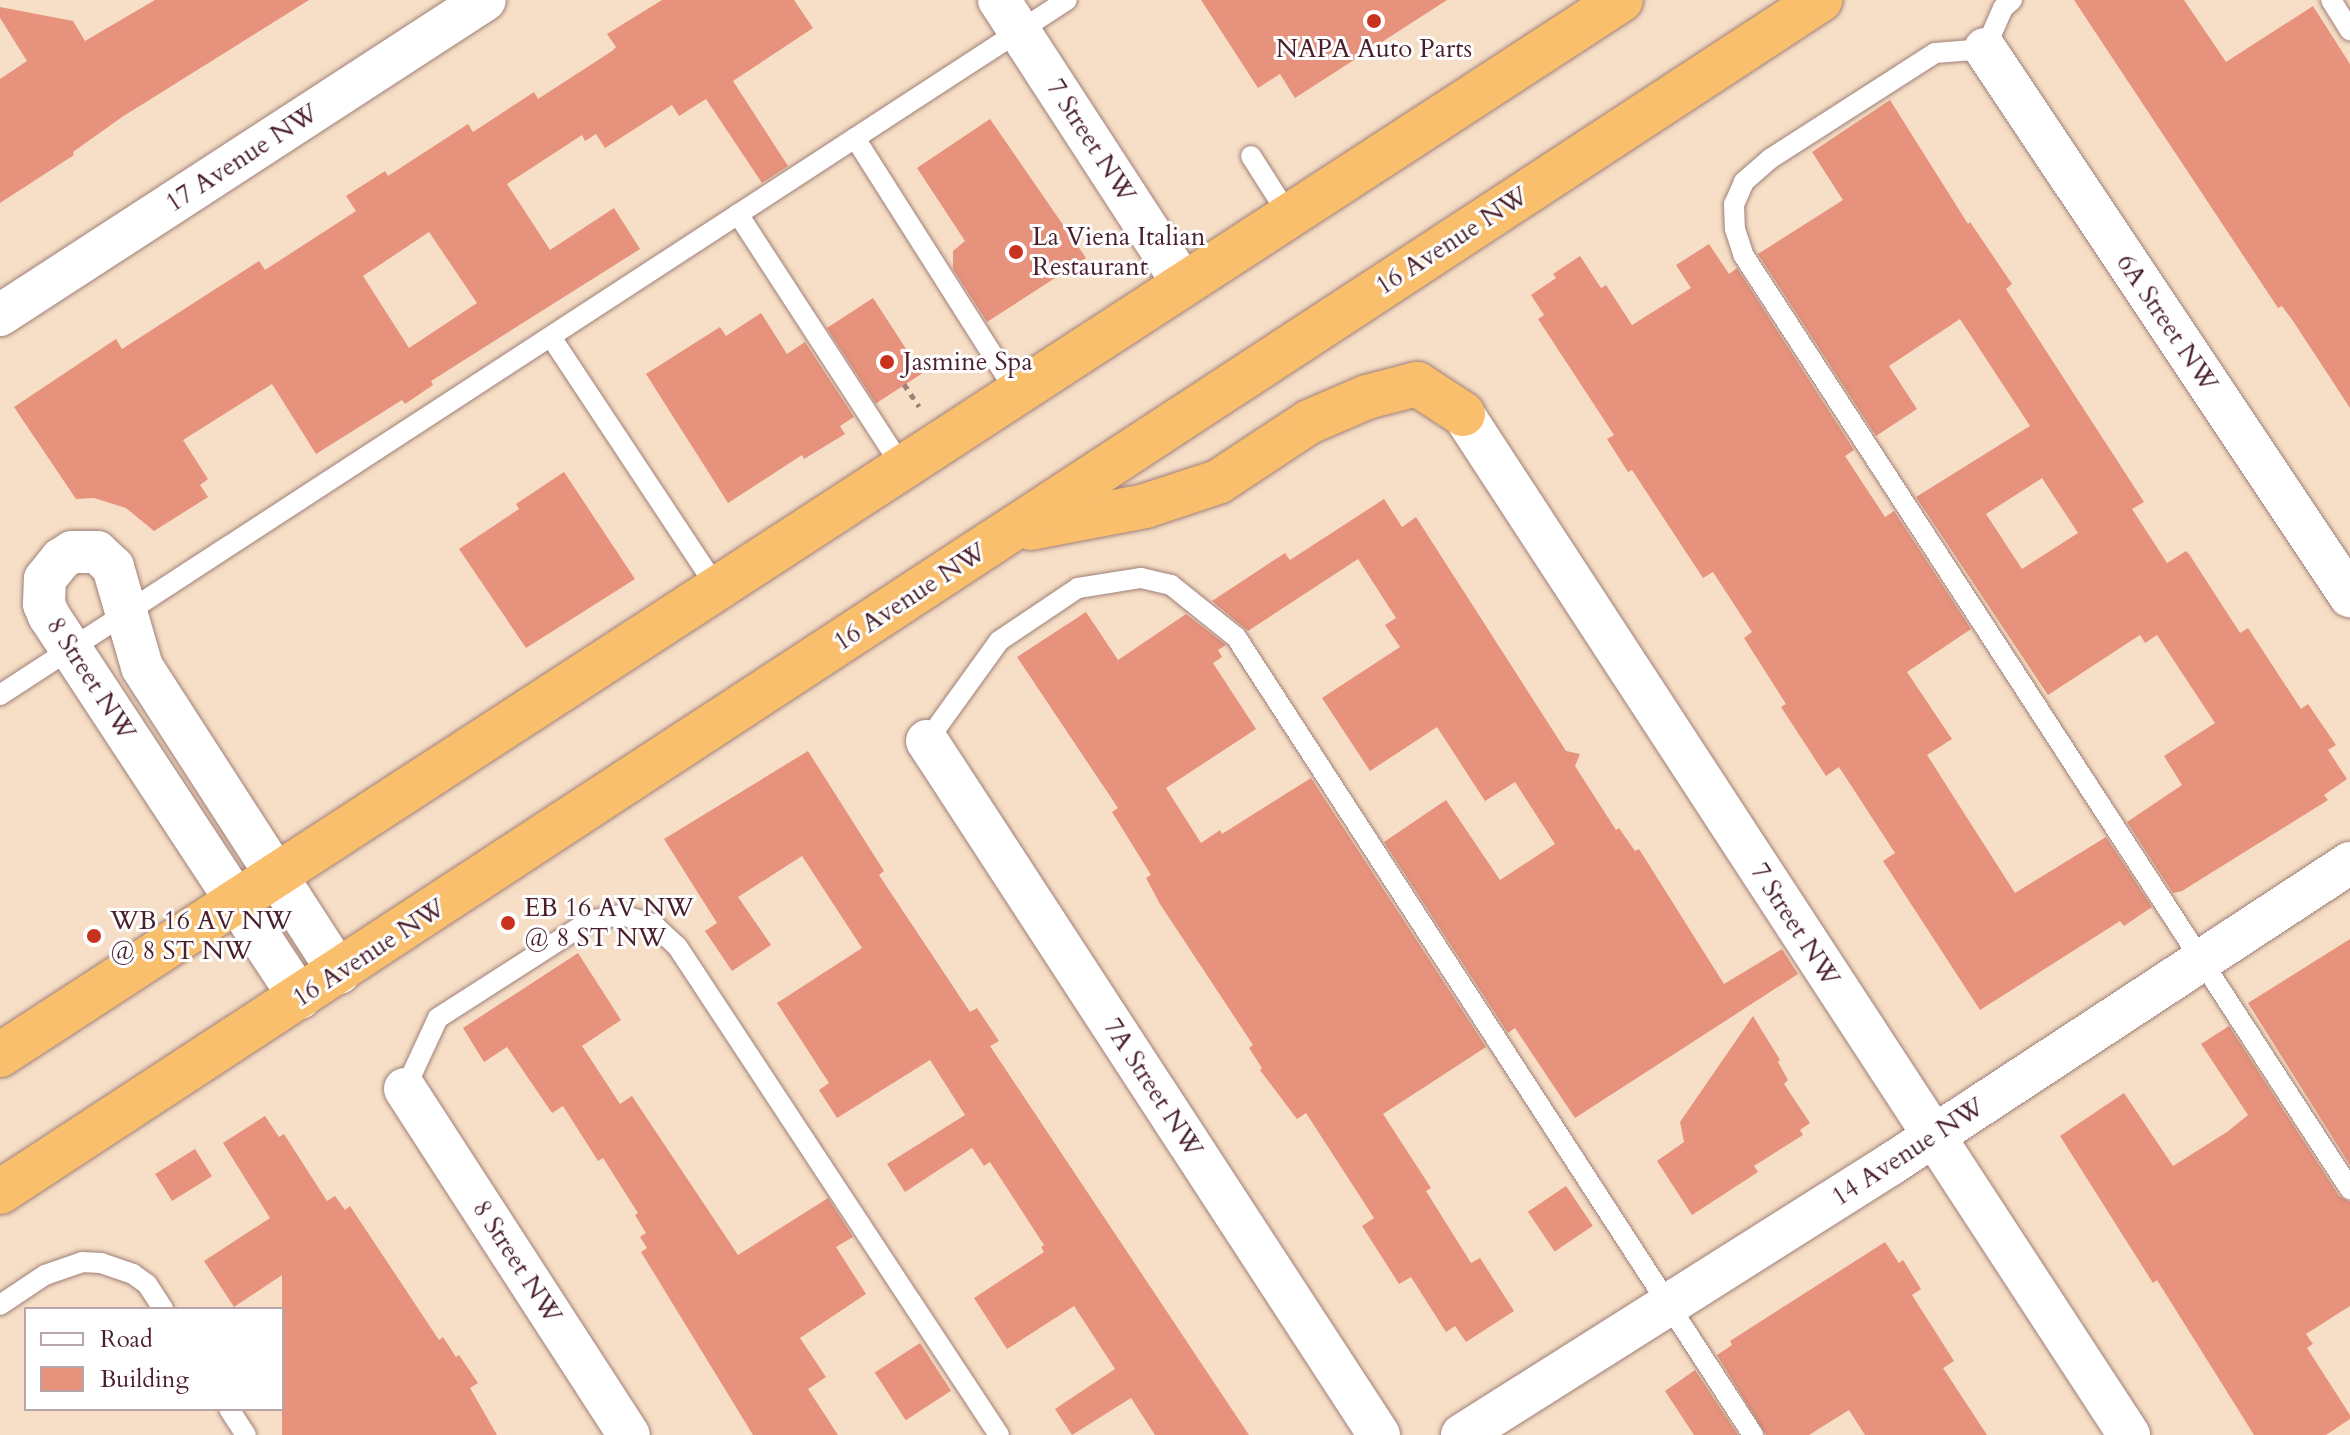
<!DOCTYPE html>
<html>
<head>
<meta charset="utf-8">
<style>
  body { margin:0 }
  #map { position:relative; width:2350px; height:1435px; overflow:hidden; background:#f6dfc6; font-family:Cardo,serif }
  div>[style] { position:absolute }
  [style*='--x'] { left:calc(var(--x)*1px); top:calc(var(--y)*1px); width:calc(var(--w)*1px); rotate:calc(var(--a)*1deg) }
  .building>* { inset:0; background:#e7927c; transform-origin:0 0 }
  .path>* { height:5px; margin-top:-2.5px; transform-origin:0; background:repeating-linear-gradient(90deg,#a07f78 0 6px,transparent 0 12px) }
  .roads { filter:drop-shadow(0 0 2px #a07f78) drop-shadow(0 0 2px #a07f78) }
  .lane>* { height:20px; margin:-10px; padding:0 10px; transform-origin:10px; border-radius:10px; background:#fff }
  .street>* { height:42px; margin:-21px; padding:0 21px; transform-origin:21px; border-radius:21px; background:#fff }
  .highway>* { height:44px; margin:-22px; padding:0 22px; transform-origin:22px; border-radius:22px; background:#f9bf6d }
  .dots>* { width:22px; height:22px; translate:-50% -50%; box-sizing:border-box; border:4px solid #fff; border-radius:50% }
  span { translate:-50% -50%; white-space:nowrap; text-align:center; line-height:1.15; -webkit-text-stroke:6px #fff; paint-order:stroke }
  .poi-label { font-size:26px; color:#4a1f2b }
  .left { translate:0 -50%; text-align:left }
  .street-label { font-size:26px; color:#4a1f2b }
  .legend { position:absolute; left:24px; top:1307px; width:260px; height:104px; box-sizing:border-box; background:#fff; border:2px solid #b7a5aa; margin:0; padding:10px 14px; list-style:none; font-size:24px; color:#4a1f2b }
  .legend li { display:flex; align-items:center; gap:16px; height:40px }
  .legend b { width:40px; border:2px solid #b7a5aa }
</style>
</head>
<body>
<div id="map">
  <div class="building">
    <i style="clip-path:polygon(155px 0,309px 0,122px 117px,73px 152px,74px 155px,0 203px,0 79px,27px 61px,0 18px,0 7px,73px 21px,85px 41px)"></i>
    <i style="clip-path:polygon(evenodd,662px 0,794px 0,813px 28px,733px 81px,788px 166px,762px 183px,706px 99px,679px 116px,672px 105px,605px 148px,596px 134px,585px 141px,582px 135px,507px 184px,550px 250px,614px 208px,640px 249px,431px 381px,433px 385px,405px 404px,402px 400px,316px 454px,272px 384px,183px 440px,208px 479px,200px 485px,208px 497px,154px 531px,126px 508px,94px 498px,76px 499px,14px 407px,116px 339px,122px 349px,259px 261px,265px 270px,356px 211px,346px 196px,385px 171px,388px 176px,468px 124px,473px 132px,534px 92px,538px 99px,612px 51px,616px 47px,607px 34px,662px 0,429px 232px,477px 303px,409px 348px,363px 276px,429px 232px)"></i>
    <i style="clip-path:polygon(1201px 0,1447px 0,1295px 98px,1280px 74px,1258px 88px)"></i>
    <i style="clip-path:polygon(2074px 0,2184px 0,2226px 62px,2313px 6px,2350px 64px,2350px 408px,2293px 321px,2282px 306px,2278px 308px)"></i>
    <i style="clip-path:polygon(evenodd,1890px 100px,1968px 224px,1970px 222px,2012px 284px,2006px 289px,2144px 502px,2132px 509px,2167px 563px,2186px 551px,2189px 554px,2240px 633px,2248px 628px,2301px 709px,2308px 704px,2336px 745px,2328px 750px,2347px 779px,2324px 795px,2328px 800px,2182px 891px,2173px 893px,2127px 822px,2182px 785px,2164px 756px,2215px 723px,2157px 635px,2145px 643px,2140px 635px,2048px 695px,1916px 497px,2030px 426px,1960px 319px,1889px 366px,1917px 409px,1876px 436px,1758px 254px,1843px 200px,1812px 152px,1890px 100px,2042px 478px,2078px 533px,2022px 569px,1986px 514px,2042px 478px)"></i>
    <i style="clip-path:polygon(990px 119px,1086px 258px,987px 322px,953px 269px,953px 251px,965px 241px,917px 168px)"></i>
    <i style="clip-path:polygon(1709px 244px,1729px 274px,1737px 268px,1854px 450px,1845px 456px,1885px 517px,1894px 511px,1971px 629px,1907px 672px,1952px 739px,1927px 755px,2015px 893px,2106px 837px,2152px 907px,2124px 926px,2120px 921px,1980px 1010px,1883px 861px,1895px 853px,1839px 767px,1826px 776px,1781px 707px,1786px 704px,1744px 638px,1752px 632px,1713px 572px,1703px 578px,1632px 470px,1628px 472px,1607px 439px,1614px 435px,1538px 319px,1544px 315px,1531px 295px,1556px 278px,1553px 274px,1580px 256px,1601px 288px,1606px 285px,1632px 325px,1691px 288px,1676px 265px)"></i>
    <i style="left:873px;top:298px;width:90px;height:55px;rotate:57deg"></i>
    <i style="clip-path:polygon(761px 313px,787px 354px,805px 342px,854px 417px,840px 426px,845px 434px,804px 459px,802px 455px,728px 503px,646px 374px,720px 327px,726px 336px)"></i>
    <i style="clip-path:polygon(564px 472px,635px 579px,526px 648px,459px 549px,519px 509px,516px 504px)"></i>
    <i style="clip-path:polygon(1384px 499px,1402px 527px,1416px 517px,1566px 751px,1580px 754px,1575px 766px,1616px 830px,1619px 828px,1635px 851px,1639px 849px,1724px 984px,1782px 949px,1798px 974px,1575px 1118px,1515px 1028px,1508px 1033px,1384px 842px,1446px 800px,1500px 880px,1555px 844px,1515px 782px,1485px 801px,1437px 727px,1370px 771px,1322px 698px,1400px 647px,1385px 625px,1396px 618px,1358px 559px,1248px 631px,1212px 601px,1285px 553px,1290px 560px)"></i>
    <i style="clip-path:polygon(1086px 612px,1118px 660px,1186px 614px,1226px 645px,1218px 650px,1222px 657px,1213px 663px,1256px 729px,1166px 788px,1201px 843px,1220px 830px,1222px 834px,1311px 778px,1486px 1047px,1383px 1114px,1431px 1188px,1426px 1191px,1471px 1263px,1480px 1258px,1514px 1311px,1466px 1342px,1455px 1326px,1446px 1332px,1411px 1277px,1399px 1284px,1362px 1226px,1374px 1218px,1306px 1113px,1297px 1119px,1260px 1070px,1262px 1068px,1249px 1048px,1253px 1045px,1160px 904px,1146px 878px,1151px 875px,1112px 812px,1118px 808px,1017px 657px)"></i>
    <i style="clip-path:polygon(808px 751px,884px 871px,879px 875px,970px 1012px,977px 1008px,999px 1041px,990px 1046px,1249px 1435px,1155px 1435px,1131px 1398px,1072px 1435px,1055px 1409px,1115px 1369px,1074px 1306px,1007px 1349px,974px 1298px,1044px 1252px,1041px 1247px,1044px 1245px,990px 1162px,984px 1166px,972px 1148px,905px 1192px,887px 1164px,965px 1115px,930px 1060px,837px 1118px,819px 1090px,829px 1083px,777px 1003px,862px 948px,802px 856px,738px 897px,771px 945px,732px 971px,705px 931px,717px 923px,664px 839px)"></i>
    <i style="clip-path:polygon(2350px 939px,2350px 1165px,2248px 1003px)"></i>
    <i style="clip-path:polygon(578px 953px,621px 1020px,582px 1046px,620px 1104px,632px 1096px,738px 1255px,828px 1198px,853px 1237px,836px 1247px,866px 1294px,800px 1338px,826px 1377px,808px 1389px,838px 1435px,753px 1435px,641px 1252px,647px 1248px,640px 1237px,646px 1233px,635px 1215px,638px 1213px,603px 1158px,598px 1161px,563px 1106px,552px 1113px,507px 1047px,484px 1062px,463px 1028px)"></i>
    <i style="clip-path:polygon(1753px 1016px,1780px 1060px,1778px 1062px,1788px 1080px,1784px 1084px,1810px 1123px,1800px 1130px,1803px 1135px,1754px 1166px,1758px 1172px,1692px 1215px,1657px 1161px,1684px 1142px,1680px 1122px)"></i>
    <i style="clip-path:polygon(2229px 1026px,2339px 1196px,2350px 1202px,2350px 1306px,2306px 1334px,2313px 1344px,2307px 1348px,2350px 1415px,2350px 1419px,2326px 1435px,2254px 1435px,2157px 1280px,2153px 1283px,2060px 1136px,2124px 1093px,2173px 1166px,2227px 1132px,2248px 1115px,2201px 1044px)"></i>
    <i style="clip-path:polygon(265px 1116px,279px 1137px,284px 1134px,327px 1201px,335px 1196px,345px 1210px,350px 1206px,439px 1340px,443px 1337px,456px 1357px,459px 1355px,478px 1383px,470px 1388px,497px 1435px,282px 1435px,282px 1275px,234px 1307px,204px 1261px,270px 1218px,223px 1143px)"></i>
    <i style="left:195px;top:1149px;width:32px;height:47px;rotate:58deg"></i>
    <i style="left:1566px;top:1186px;width:48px;height:46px;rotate:56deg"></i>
    <i style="clip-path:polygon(1885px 1242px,1899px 1263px,1903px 1260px,1921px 1289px,1912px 1295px,1954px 1361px,1943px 1368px,1987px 1435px,1865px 1435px,1849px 1410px,1809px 1435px,1766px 1435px,1717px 1355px,1732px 1345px,1730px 1341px)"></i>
    <i style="left:920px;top:1343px;width:57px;height:54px;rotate:57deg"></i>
    <i style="clip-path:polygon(1695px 1370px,1738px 1435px,1694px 1435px,1665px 1391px)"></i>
  </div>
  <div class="path">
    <i style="--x:904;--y:384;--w:27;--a:56"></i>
  </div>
  <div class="roads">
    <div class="lane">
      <i style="--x:2012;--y:0;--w:12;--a:138"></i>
      <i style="--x:2003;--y:8;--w:45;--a:113.7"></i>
      <i style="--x:1985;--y:49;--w:50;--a:175.4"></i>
      <i style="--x:1935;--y:53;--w:196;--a:147.3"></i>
      <i style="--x:1770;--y:159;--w:35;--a:139"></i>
      <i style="--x:1744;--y:182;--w:24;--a:114"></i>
      <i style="--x:1734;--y:204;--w:25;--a:88"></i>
      <i style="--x:1735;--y:229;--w:28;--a:72"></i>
      <i style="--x:1744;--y:256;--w:1113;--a:57"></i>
      <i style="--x:2331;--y:0;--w:36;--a:58"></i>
      <i style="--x:855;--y:138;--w:301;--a:57.6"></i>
      <i style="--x:1251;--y:156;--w:69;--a:57.5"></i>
      <i style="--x:738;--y:214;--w:302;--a:57"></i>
      <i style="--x:551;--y:337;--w:301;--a:56.5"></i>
      <i style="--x:0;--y:695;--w:1273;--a:-33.08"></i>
      <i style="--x:927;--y:741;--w:123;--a:-54.2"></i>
      <i style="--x:999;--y:641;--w:95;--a:-33.9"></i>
      <i style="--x:1078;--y:588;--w:64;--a:-9"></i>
      <i style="--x:1141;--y:578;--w:31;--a:13"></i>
      <i style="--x:1171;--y:585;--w:83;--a:38.7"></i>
      <i style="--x:1236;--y:637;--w:951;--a:57.06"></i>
      <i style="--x:405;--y:1089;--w:78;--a:-65.1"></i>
      <i style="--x:438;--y:1018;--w:179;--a:-32.7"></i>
      <i style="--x:589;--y:921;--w:33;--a:-11"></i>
      <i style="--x:621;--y:915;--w:33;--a:16"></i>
      <i style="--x:653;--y:924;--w:33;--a:43"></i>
      <i style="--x:677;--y:946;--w:585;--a:56.64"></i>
      <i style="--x:0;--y:1305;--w:54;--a:-33.7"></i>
      <i style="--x:45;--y:1275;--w:39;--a:-19"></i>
      <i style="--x:82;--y:1262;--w:19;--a:3"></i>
      <i style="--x:101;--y:1263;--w:34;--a:19"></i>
      <i style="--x:133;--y:1274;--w:17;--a:36"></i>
      <i style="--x:147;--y:1284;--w:30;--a:57"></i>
      <i style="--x:229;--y:1409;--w:31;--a:57"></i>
    </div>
    <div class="street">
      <i style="--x:999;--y:0;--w:338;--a:57"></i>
      <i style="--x:1985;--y:49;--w:658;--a:56.29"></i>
      <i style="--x:0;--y:315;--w:578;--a:-33"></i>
      <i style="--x:1463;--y:414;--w:1219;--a:56.88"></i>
      <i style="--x:927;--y:741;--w:828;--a:56.92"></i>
      <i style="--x:300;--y:998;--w:457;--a:-123.3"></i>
      <i style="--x:49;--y:616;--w:13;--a:-113"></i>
      <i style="--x:44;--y:604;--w:25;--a:-88"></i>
      <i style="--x:45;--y:579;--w:26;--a:-51"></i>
      <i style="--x:61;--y:559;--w:13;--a:-32"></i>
      <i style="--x:72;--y:552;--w:25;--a:0"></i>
      <i style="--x:97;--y:552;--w:22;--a:43"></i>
      <i style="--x:113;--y:567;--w:104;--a:73.8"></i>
      <i style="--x:142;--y:667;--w:364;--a:57.2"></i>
      <i style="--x:405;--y:1089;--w:412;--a:57.1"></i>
      <i style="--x:1462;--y:1435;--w:507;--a:-32.28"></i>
      <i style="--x:1891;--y:1164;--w:549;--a:-33.26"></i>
    </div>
    <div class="highway">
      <i style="--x:1031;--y:528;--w:116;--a:-10.9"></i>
      <i style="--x:1145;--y:506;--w:77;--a:-18.2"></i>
      <i style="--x:1218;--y:482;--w:109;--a:-33.4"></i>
      <i style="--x:1309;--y:422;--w:63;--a:-23.3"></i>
      <i style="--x:1367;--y:397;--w:52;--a:-14.6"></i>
      <i style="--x:1417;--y:384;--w:55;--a:33.1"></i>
      <i style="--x:0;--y:1055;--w:1934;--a:-33.06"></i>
      <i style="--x:0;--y:1192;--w:2176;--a:-33.22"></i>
    </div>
  </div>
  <div class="dots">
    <i style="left:1374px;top:21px;background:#c8321e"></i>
    <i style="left:1016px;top:252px;background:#c8321e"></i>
    <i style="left:887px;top:362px;background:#c8321e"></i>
    <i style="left:508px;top:923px;background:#c8321e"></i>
    <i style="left:94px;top:936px;background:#c8321e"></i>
  </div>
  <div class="poi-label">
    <span style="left:1374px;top:49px">NAPA Auto Parts</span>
    <span class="left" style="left:1032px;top:252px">La Viena Italian<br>Restaurant</span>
    <span class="left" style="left:903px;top:362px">Jasmine Spa</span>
    <span class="left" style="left:524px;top:923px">EB 16 AV NW<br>@ 8 ST NW</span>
    <span class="left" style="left:110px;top:936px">WB 16 AV NW<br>@ 8 ST NW</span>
  </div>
  <div class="street-label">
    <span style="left:1091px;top:141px;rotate:57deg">7 Street NW</span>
    <span style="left:242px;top:158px;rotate:-33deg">17 Avenue NW</span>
    <span style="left:1452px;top:241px;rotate:-33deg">16 Avenue NW</span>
    <span style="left:2167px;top:323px;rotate:56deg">6A Street NW</span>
    <span style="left:910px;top:597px;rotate:-33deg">16 Avenue NW</span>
    <span style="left:91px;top:679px;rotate:57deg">8 Street NW</span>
    <span style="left:1795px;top:925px;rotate:57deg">7 Street NW</span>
    <span style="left:369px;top:953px;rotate:-33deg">16 Avenue NW</span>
    <span style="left:1153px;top:1088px;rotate:57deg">7A Street NW</span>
    <span style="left:1908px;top:1152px;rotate:-33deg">14 Avenue NW</span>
    <span style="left:517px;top:1262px;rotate:57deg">8 Street NW</span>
  </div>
  <ul class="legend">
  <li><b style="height:10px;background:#fff"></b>Road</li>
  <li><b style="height:22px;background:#e7927c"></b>Building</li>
  </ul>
</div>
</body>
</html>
